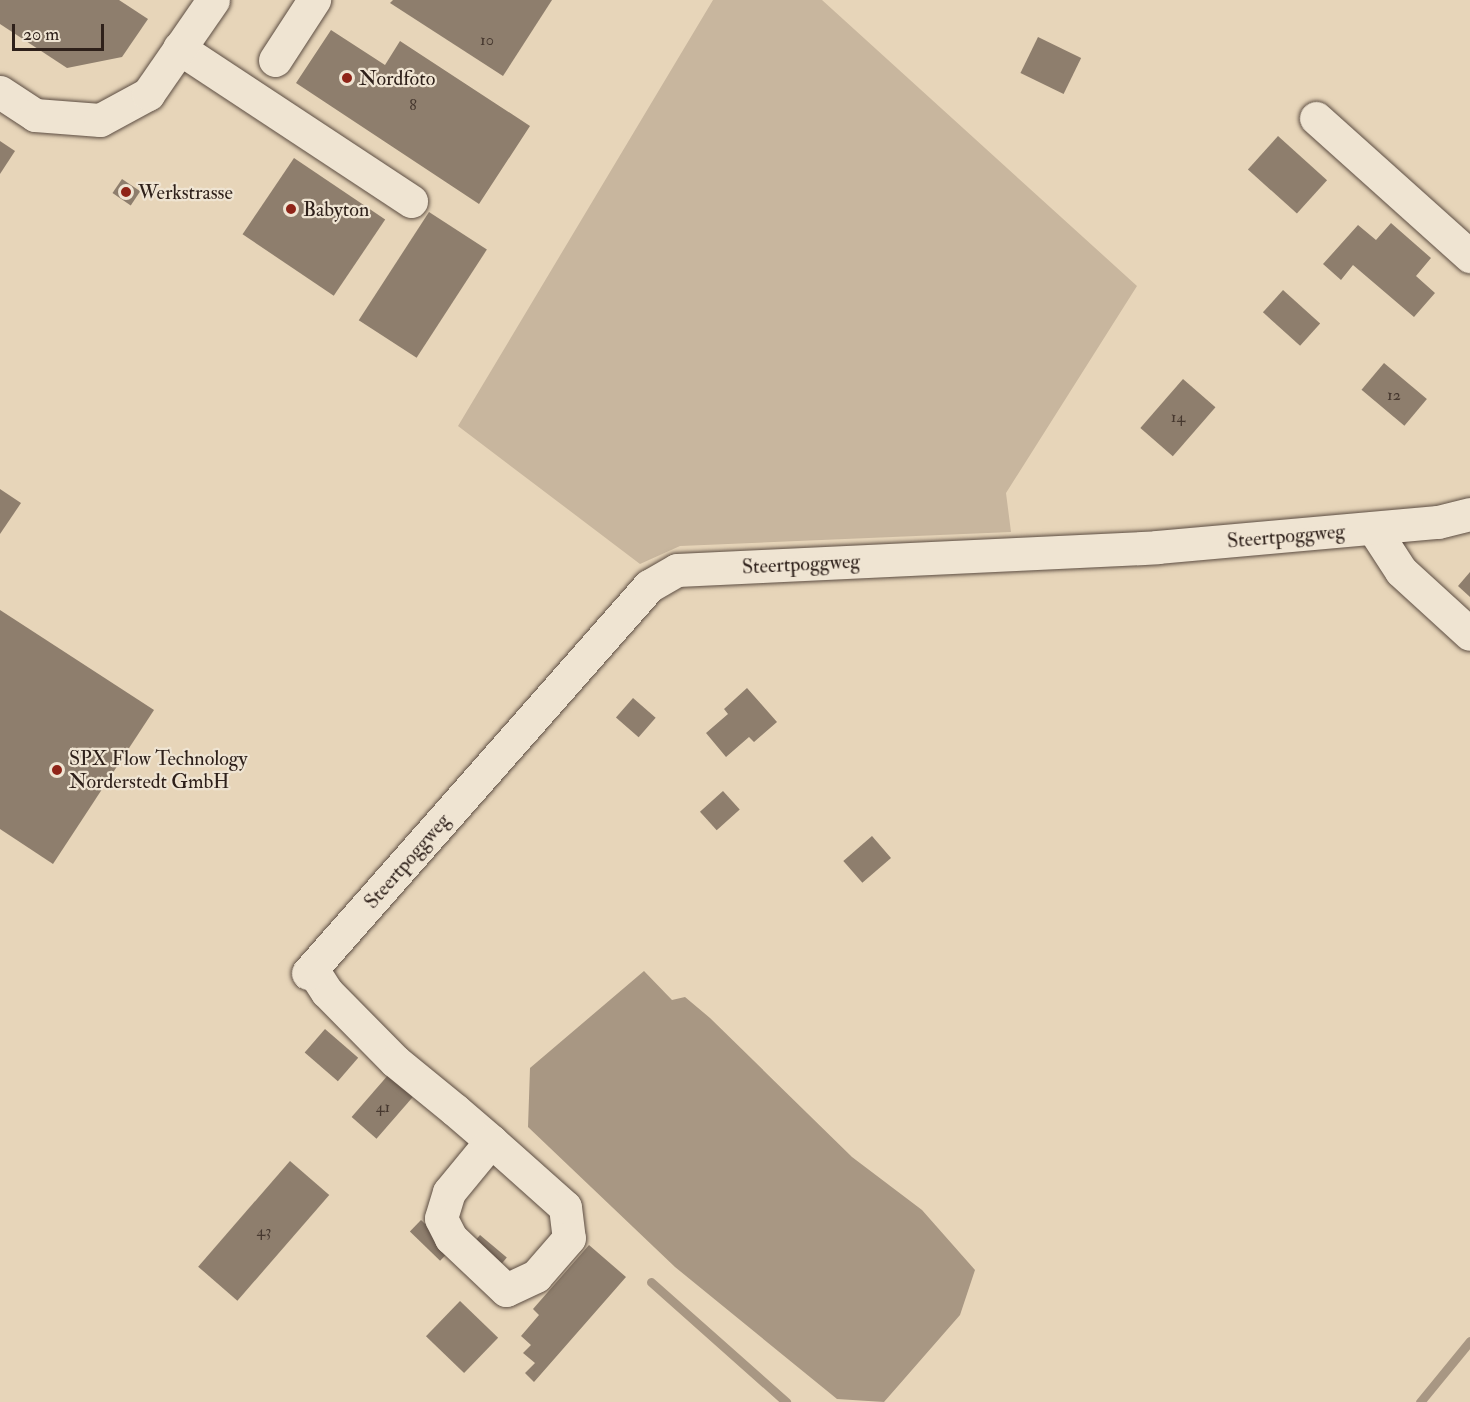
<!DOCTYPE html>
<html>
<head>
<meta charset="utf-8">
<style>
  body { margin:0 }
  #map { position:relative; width:1470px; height:1402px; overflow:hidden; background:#e7d5b9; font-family:"IM FELL Double Pica",serif }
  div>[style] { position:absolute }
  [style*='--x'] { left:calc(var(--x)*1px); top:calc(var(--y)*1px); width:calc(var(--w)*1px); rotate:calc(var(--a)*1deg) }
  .green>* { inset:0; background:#c8b69e }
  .water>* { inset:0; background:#a89783 }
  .stream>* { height:9px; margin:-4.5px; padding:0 4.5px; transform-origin:4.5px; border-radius:4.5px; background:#a89783 }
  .building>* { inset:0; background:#8e7e6d; transform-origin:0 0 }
  .roads { filter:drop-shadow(0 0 2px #5c4d42) drop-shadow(0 0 2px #5c4d42) }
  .minor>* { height:33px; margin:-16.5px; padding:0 16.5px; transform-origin:16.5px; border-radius:16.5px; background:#efe4d2 }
  .dots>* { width:16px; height:16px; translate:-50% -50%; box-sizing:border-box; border:3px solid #efe4d2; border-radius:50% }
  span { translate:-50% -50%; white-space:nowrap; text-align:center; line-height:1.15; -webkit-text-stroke:4.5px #efe4d2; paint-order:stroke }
  .number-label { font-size:16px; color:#46382f }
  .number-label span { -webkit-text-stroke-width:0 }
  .poi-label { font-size:20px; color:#2e201a }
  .left { translate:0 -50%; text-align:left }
  .street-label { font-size:20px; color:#2e201a }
  .scale { position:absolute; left:12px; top:24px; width:92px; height:27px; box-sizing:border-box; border:3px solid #2e201a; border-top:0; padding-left:8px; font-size:18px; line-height:21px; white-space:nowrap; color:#2e201a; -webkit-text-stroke:4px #efe4d2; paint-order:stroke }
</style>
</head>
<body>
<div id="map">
  <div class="green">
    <i style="clip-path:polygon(713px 0,822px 0,1137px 286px,1006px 493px,1011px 532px,680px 546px,640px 564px,458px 426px)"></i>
  </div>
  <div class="water">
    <i style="clip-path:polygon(644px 971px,672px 1000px,685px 997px,710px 1018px,852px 1157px,922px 1210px,975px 1270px,960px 1315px,884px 1402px,837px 1399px,675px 1267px,528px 1127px,530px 1068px)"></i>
  </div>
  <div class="stream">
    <i style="--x:651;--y:1282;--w:181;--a:41.6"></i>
    <i style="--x:1420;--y:1402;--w:79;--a:-50.7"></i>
  </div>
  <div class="building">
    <i style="clip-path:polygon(0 0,119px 0,148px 19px,122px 57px,67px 68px,0 24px)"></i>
    <i style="clip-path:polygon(393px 0,552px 0,503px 76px,390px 3px)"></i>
    <i style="clip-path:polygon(331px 30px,385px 65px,400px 41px,530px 126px,479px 204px,296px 83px)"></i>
    <i style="left:1038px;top:37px;width:48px;height:40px;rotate:26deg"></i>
    <i style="left:1278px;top:136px;width:66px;height:45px;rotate:42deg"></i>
    <i style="clip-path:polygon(0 141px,15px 151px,0 174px)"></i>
    <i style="left:294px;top:158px;width:110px;height:92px;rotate:34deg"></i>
    <i style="left:122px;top:179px;width:22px;height:17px;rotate:34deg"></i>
    <i style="left:429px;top:212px;width:69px;height:129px;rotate:33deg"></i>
    <i style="clip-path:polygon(1391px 223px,1431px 258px,1416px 276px,1435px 293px,1414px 317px,1353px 265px,1341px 280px,1323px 264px,1358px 225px,1376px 240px)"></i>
    <i style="left:1283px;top:290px;width:50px;height:30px;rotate:42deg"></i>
    <i style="left:1384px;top:363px;width:56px;height:35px;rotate:40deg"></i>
    <i style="left:1183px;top:379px;width:43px;height:65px;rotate:41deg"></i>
    <i style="clip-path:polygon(0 489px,21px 503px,0 534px)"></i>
    <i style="clip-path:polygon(1470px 572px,1470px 597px,1458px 586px)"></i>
    <i style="clip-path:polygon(0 610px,154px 710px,53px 864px,0 829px)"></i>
    <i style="clip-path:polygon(747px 688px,777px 722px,754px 742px,749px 737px,726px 757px,706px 733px,728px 714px,724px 709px)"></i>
    <i style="left:633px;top:698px;width:30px;height:26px;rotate:41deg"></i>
    <i style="left:723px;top:791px;width:25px;height:31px;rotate:48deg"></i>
    <i style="left:872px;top:836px;width:29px;height:38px;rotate:49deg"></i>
    <i style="left:325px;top:1029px;width:44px;height:31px;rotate:41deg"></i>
    <i style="left:389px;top:1074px;width:33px;height:57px;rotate:41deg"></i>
    <i style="left:290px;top:1161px;width:52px;height:140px;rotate:41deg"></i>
    <i style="left:421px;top:1220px;width:42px;height:16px;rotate:44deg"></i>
    <i style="left:480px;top:1235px;width:35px;height:11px;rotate:40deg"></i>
    <i style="clip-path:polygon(589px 1245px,626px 1277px,534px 1382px,525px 1373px,535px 1363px,523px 1353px,531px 1345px,521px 1336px,539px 1315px,533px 1309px)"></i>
    <i style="left:460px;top:1301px;width:53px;height:49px;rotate:44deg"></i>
  </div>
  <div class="roads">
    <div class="minor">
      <i style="--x:179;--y:48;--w:278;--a:33.4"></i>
      <i style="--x:275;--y:60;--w:72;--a:-57"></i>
      <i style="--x:0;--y:92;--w:42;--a:33.3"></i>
      <i style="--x:35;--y:115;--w:65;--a:4.4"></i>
      <i style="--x:100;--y:120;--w:55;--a:-28.4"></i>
      <i style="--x:148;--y:94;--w:114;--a:-55.3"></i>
      <i style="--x:1316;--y:118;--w:207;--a:41.9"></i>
      <i style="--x:1373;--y:528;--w:51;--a:56.9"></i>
      <i style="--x:1401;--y:571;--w:93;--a:42.4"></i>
      <i style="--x:312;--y:969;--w:27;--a:57"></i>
      <i style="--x:327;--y:992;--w:97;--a:45.4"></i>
      <i style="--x:395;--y:1061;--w:77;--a:39.2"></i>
      <i style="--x:455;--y:1110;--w:48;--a:40.7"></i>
      <i style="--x:491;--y:1141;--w:99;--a:41.7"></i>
      <i style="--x:565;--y:1207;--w:31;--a:83"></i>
      <i style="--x:569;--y:1238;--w:50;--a:131"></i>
      <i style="--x:536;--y:1276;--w:33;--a:155"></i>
      <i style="--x:506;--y:1290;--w:76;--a:-136.6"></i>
      <i style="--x:451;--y:1238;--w:22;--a:-117"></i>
      <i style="--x:441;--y:1218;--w:27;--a:-73"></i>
      <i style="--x:449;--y:1192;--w:66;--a:-50.5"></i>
      <i style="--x:308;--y:973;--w:516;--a:-48.62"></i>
      <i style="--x:649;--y:586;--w:32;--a:-30"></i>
      <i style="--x:677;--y:570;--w:481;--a:-2.7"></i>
      <i style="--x:1157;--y:547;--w:282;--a:-5.1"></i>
      <i style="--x:1438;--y:522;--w:33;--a:-14"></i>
    </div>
  </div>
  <div class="dots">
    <i style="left:347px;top:78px;background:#8f2418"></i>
    <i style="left:126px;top:192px;background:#8f2418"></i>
    <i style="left:291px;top:209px;background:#8f2418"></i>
    <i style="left:57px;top:770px;background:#8f2418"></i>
  </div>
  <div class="number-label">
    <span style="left:487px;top:40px">10</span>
    <span style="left:413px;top:105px">8</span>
    <span style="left:1394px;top:395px">12</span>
    <span style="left:1178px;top:417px">14</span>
    <span style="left:383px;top:1107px">41</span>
    <span style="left:264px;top:1231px">43</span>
  </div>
  <div class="poi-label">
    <span class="left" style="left:359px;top:78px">Nordfoto</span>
    <span class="left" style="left:138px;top:192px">Werkstrasse</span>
    <span class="left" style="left:303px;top:209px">Babyton</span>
    <span class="left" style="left:69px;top:770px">SPX Flow Technology<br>Norderstedt GmbH</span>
  </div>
  <div class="street-label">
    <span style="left:1286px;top:536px;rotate:-5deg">Steertpoggweg</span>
    <span style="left:801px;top:564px;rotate:-3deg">Steertpoggweg</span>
    <span style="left:407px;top:861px;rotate:-49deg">Steertpoggweg</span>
  </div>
  <div class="scale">20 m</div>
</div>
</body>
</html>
